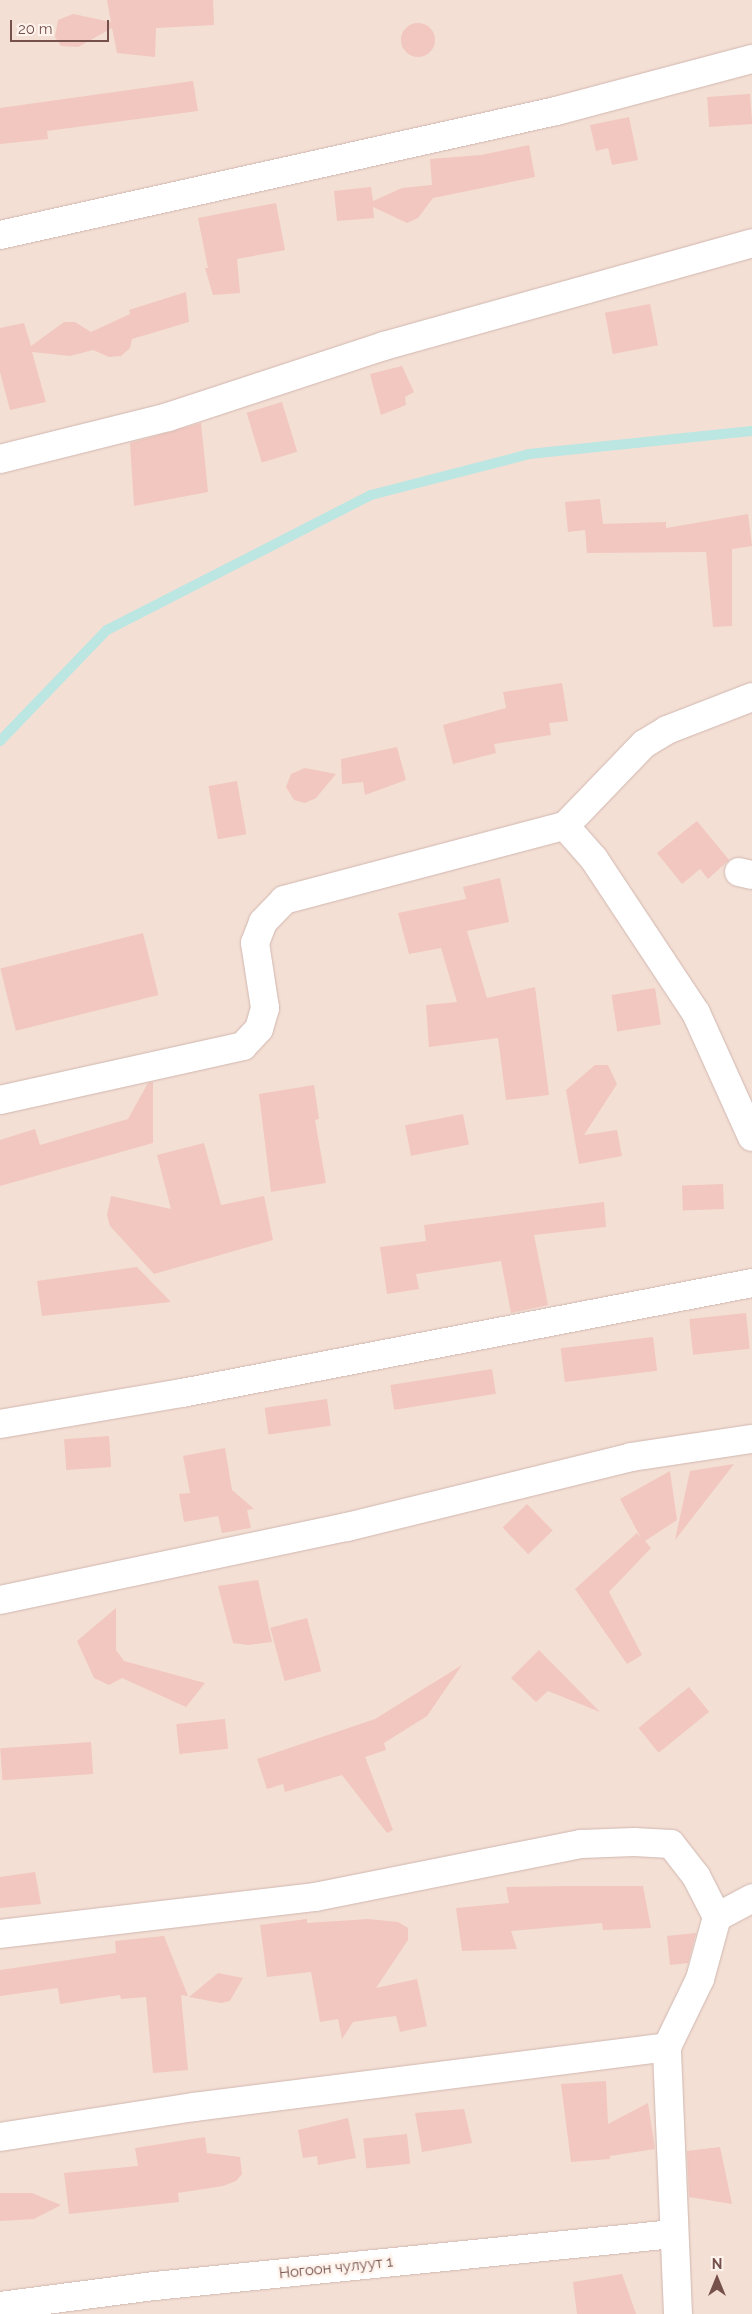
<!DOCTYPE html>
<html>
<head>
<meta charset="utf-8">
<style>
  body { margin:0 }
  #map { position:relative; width:752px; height:2314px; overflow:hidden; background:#fcefe7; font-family:Raleway,sans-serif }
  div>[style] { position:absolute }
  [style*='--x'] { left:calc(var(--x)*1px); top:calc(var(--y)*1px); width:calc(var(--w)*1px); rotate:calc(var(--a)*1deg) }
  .residential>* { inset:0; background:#f4dfd5; transform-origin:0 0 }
  .stream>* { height:10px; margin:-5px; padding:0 5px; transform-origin:5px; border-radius:5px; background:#bbe6e2 }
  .building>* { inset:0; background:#f1c7bf; transform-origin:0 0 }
  .round { border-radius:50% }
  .roads { filter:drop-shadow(0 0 1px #d0b7af) drop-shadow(0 0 1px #d0b7af) }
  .minor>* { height:28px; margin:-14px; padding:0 14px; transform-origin:14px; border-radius:14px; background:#fff }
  span { translate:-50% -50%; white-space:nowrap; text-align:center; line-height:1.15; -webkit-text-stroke:5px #fff4ed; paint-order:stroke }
  .street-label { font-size:15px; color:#76514b }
  .north { position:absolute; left:692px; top:2254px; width:50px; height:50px; -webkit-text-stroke:4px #fff4ed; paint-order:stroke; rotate:0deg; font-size:14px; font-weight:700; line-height:20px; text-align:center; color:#76514b }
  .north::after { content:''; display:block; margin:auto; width:18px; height:22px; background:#76514b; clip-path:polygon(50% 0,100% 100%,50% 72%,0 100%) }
  .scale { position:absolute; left:10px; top:20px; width:99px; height:22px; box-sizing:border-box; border:2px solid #76514b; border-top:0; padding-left:6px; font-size:15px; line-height:18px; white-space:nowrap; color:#76514b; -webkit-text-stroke:4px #fff4ed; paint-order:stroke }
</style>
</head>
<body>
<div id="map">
  <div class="residential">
    <i style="left:0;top:0;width:752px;height:2314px"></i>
  </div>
  <div class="stream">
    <i style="--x:0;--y:741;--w:154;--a:-46.1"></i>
    <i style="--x:107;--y:630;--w:297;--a:-27.1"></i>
    <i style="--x:371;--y:495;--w:163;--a:-14.5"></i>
    <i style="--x:529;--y:454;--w:224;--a:-5.9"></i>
  </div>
  <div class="building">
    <i style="clip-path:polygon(107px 0,213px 0,214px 25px,156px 28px,155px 57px,117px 53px,112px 28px,78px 47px,61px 46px,55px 37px,58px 20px,73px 14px,111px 22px)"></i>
    <i class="round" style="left:401px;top:23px;width:34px;height:34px"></i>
    <i style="clip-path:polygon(193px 81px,198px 111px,47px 131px,48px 139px,0 144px,0 108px)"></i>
    <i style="left:750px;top:94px;width:30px;height:43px;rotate:86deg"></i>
    <i style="clip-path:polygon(629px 117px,638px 160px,612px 165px,608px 148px,596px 151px,590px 125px)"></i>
    <i style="clip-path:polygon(529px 145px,535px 177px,433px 198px,418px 218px,407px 223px,373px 207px,374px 218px,337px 221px,334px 191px,371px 187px,373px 201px,402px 188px,432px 185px,430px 159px,481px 155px)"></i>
    <i style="clip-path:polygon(276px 203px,285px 250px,237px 259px,240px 293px,213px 295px,205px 268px,208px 268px,198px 218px)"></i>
    <i style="clip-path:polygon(186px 292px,189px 322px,132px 339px,130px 348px,121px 356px,109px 357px,93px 350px,70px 356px,32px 352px,46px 402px,10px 410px,0 372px,0 328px,24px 323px,31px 346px,64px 322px,75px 322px,91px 332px,130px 314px,129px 310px)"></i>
    <i style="left:650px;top:304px;width:42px;height:46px;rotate:79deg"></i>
    <i style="clip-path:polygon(402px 366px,414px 392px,405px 397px,406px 405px,381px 415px,370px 374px)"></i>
    <i style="left:282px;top:402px;width:52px;height:37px;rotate:73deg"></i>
    <i style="clip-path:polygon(201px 423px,208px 492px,134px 506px,130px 443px)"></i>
    <i style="clip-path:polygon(600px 499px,603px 524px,666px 522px,666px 528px,748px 514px,752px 546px,732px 549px,732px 626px,713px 627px,706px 552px,587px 553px,585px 530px,568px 532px,565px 502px)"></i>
    <i style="clip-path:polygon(562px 683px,568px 721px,549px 723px,551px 735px,494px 744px,496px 753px,453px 764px,443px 725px,506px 708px,503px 692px)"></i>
    <i style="clip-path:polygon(397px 747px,406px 780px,365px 795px,363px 782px,342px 784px,341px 759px)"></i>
    <i style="clip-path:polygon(305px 768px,336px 774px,316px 798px,305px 803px,294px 800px,286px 787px,291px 774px)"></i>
    <i style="left:237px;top:781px;width:54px;height:29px;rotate:80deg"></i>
    <i style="clip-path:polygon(697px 821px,729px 860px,708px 879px,700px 869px,682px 884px,657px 853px)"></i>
    <i style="clip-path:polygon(500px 878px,509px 922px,467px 931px,487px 998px,535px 987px,549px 1095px,506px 1100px,498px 1038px,429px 1047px,426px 1005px,457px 1002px,441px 948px,409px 954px,398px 913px,466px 899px,463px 887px)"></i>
    <i style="left:143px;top:933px;width:64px;height:147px;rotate:76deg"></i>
    <i style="left:655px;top:988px;width:37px;height:44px;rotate:81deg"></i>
    <i style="clip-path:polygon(595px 1065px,608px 1065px,617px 1084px,584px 1135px,617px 1130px,622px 1156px,579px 1164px,566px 1090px)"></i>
    <i style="clip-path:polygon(153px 1082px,153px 1143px,0 1186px,0 1140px,35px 1129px,40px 1145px,128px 1119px,148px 1083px)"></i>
    <i style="clip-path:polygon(314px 1085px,319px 1119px,315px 1120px,326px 1183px,271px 1192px,259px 1094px)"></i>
    <i style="left:463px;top:1114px;width:31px;height:59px;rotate:79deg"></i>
    <i style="clip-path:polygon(204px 1143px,221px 1205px,264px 1196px,273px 1240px,154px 1274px,110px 1226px,107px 1215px,111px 1196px,171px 1209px,157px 1155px)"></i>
    <i style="left:723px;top:1184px;width:25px;height:41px;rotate:88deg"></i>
    <i style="clip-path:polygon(604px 1202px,606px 1227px,534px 1235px,548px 1305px,511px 1313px,501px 1261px,416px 1274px,419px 1289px,387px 1294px,380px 1247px,426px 1241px,424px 1225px)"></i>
    <i style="clip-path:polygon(137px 1267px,171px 1302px,42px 1316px,37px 1281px)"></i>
    <i style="left:746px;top:1313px;width:36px;height:57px;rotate:84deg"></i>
    <i style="left:653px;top:1337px;width:34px;height:93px;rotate:83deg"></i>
    <i style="left:492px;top:1369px;width:25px;height:103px;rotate:81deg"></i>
    <i style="left:327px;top:1399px;width:27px;height:63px;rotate:82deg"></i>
    <i style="left:109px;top:1436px;width:31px;height:45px;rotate:86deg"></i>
    <i style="clip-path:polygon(225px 1448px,232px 1490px,254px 1509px,247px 1510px,251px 1528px,222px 1533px,218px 1516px,184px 1522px,179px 1494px,190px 1493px,183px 1456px)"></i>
    <i style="clip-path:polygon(734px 1464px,675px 1540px,690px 1471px)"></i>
    <i style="clip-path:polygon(670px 1471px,677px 1520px,645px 1541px,651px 1548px,609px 1592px,642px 1655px,627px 1664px,575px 1589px,637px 1533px,641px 1538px,620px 1499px)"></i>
    <i style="left:527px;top:1504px;width:37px;height:34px;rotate:46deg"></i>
    <i style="clip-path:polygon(258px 1580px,272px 1642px,248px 1645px,233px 1643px,218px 1586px)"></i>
    <i style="clip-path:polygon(116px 1608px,116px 1650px,124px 1661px,205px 1683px,186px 1707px,122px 1678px,109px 1685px,94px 1678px,77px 1641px)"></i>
    <i style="left:307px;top:1618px;width:55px;height:38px;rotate:75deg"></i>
    <i style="clip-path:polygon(539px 1650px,600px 1712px,548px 1691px,536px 1702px,511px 1678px)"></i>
    <i style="clip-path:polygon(462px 1665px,427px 1716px,384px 1743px,386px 1750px,365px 1757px,393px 1830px,387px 1833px,342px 1775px,285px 1792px,283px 1784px,267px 1789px,257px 1759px,375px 1719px)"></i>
    <i style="left:689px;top:1687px;width:32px;height:65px;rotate:51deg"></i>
    <i style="left:225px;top:1719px;width:30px;height:49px;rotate:84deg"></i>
    <i style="left:91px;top:1742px;width:32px;height:91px;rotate:86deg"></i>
    <i style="clip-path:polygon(35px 1872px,41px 1904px,0 1908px,0 1877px)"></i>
    <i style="clip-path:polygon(566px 1886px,643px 1886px,651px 1928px,603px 1930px,602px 1923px,511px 1931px,517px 1949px,462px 1951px,456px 1908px,509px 1903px,506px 1887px)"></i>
    <i style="clip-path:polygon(307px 1919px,307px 1923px,368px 1919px,398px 1922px,408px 1928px,408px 1940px,376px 1988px,417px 1979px,427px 2026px,400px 2032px,396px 2016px,380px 2018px,353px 2022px,342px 2039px,338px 2019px,320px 2022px,311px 1972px,267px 1977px,260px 1925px)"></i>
    <i style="clip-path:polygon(696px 1933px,688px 1963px,670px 1965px,667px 1936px)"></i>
    <i style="clip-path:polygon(164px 1936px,188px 1996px,181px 1995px,188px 2070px,153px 2073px,146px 1997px,121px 1999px,120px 1995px,60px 2004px,58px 1988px,0 1996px,0 1970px,116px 1953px,115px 1941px)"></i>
    <i style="clip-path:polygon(218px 1973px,243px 1978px,230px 2001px,221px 2003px,189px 1997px)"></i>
    <i style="clip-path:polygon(606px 2081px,608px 2124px,648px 2103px,655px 2149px,610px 2156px,610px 2159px,571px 2162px,561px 2084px)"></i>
    <i style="clip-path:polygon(464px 2109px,472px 2143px,422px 2152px,415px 2113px)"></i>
    <i style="clip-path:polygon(348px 2118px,356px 2158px,318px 2165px,317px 2156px,303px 2158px,298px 2130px)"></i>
    <i style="left:407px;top:2134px;width:30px;height:44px;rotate:84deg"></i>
    <i style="clip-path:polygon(205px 2137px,207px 2153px,240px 2157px,242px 2174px,236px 2181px,223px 2186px,178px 2193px,179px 2202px,69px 2214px,64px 2173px,138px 2166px,135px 2148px)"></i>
    <i style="clip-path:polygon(720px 2147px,732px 2204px,689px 2197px,687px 2151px)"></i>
    <i style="clip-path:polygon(0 2193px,32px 2193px,61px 2205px,34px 2219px,0 2221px)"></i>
    <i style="clip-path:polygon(622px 2274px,636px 2314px,577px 2314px,573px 2282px)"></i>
  </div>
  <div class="roads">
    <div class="minor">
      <i style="--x:0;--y:235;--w:570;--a:-12.57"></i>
      <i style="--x:556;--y:111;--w:203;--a:-14.9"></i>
      <i style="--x:0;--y:459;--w:173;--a:-14"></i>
      <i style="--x:168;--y:417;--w:227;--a:-18.2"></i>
      <i style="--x:384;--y:346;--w:382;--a:-15.6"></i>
      <i style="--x:565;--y:826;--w:44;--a:48.7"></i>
      <i style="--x:594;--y:859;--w:185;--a:56.5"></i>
      <i style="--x:696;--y:1013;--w:136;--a:65.7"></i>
      <i style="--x:739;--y:872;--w:13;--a:13"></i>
      <i style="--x:0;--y:1100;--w:249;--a:-12.5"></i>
      <i style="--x:243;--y:1046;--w:23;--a:-47"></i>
      <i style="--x:259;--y:1029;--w:22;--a:-74"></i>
      <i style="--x:265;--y:1008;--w:66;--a:-98.7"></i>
      <i style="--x:255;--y:943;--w:22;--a:-69"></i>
      <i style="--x:263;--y:922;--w:30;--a:-46"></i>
      <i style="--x:284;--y:900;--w:291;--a:-14.8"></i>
      <i style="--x:565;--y:826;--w:114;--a:-46.1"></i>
      <i style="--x:644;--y:744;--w:27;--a:-31"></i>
      <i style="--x:667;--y:730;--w:91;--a:-21.2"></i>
      <i style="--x:0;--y:1424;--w:185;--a:-9.7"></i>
      <i style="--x:182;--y:1393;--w:581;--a:-10.92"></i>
      <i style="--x:0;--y:1600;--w:355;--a:-11.9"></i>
      <i style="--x:347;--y:1527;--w:292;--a:-13.8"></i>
      <i style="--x:631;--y:1457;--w:122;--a:-8.5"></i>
      <i style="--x:0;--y:1934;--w:317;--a:-6.7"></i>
      <i style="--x:315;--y:1897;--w:271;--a:-11.3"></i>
      <i style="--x:581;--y:1844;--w:53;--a:-2.2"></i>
      <i style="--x:634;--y:1842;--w:37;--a:3"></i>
      <i style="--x:671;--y:1844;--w:41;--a:52"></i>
      <i style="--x:696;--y:1876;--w:46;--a:62.9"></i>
      <i style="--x:0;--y:2137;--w:196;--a:-8.8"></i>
      <i style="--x:194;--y:2107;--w:477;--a:-7.2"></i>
      <i style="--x:0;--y:2306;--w:156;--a:-7.4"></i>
      <i style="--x:155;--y:2286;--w:521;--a:-5.73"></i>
      <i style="--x:678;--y:2314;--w:267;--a:-92.4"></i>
      <i style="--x:667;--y:2047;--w:76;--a:-64.1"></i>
      <i style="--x:700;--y:1979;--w:64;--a:-74.7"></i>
      <i style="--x:717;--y:1917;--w:40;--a:-28"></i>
    </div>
  </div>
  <div class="street-label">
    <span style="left:336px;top:2268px;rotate:-6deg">Ногоон чулуут 1</span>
  </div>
  <div class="north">N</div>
  <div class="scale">20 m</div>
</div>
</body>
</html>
